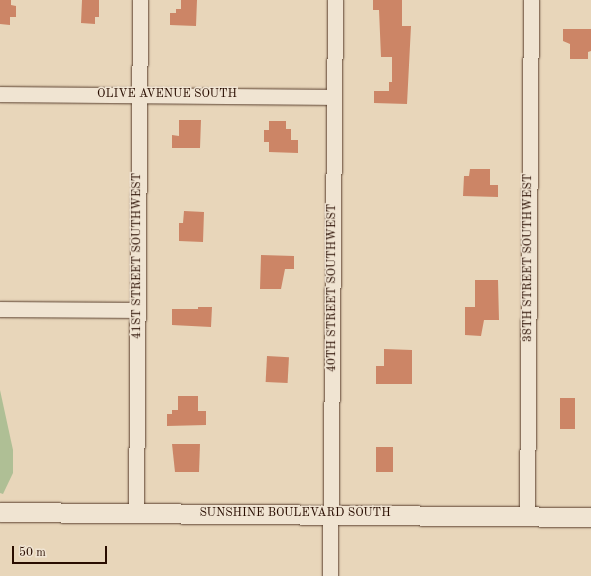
<!DOCTYPE html>
<html>
<head>
<meta charset="utf-8">
<style>
  body { margin:0 }
  #map { position:relative; width:591px; height:576px; overflow:hidden; background:#e8d6ba; font-family:"Old Standard TT",serif }
  div>[style] { position:absolute }
  [style*='--x'] { left:calc(var(--x)*1px); top:calc(var(--y)*1px); width:calc(var(--w)*1px); rotate:calc(var(--a)*1deg) }
  .green>* { inset:0; background:#afbf95 }
  .building>* { inset:0; background:#cc8566; transform-origin:0 0 }
  .roads { filter:drop-shadow(0 0 1px #593f2e) drop-shadow(0 0 1px #593f2e) }
  .minor>* { height:15px; margin:-7.5px; padding:0 7.5px; transform-origin:7.5px; border-radius:7.5px; background:#f0e4d2 }
  .tertiary>* { height:19px; margin:-9.5px; padding:0 9.5px; transform-origin:9.5px; border-radius:9.5px; background:#f0e4d2 }
  span { translate:-50% -50%; white-space:nowrap; text-align:center; line-height:1.15; -webkit-text-stroke:3px #f0e4d2; paint-order:stroke }
  .street-label { font-size:12px; color:#290d00 }
  .scale { position:absolute; left:12px; top:546px; width:95px; height:18px; box-sizing:border-box; border:2px solid #290d00; border-top:0; padding-left:5px; font-size:12px; line-height:14px; white-space:nowrap; color:#290d00; -webkit-text-stroke:3px #f0e4d2; paint-order:stroke }
</style>
</head>
<body>
<div id="map">
  <div class="green">
    <i style="clip-path:polygon(0 390px,13px 450px,13px 473px,3px 494px,0 493px)"></i>
  </div>
  <div class="building">
    <i style="clip-path:polygon(0 0,11px 0,11px 5px,16px 6px,16px 17px,10px 17px,10px 25px,0 24px)"></i>
    <i style="clip-path:polygon(82px 0,99px 0,99px 17px,95px 17px,95px 24px,81px 23px)"></i>
    <i style="clip-path:polygon(181px 0,197px 0,196px 26px,170px 25px,170px 13px,176px 13px,176px 9px,181px 9px)"></i>
    <i style="clip-path:polygon(373px 0,402px 0,402px 26px,411px 26px,407px 104px,374px 103px,374px 91px,389px 91px,389px 82px,392px 82px,392px 57px,381px 57px,379px 10px,373px 10px)"></i>
    <i style="clip-path:polygon(563px 29px,591px 29px,591px 51px,588px 52px,588px 59px,570px 59px,570px 44px,563px 41px)"></i>
    <i style="clip-path:polygon(179px 120px,201px 120px,200px 148px,172px 148px,172px 135px,179px 136px)"></i>
    <i style="clip-path:polygon(269px 121px,286px 121px,286px 129px,291px 129px,291px 140px,298px 140px,298px 153px,269px 152px,269px 142px,264px 142px,264px 130px,269px 130px)"></i>
    <i style="clip-path:polygon(470px 169px,490px 169px,490px 185px,498px 185px,498px 197px,463px 196px,464px 176px,469px 176px)"></i>
    <i style="clip-path:polygon(184px 211px,204px 212px,203px 242px,179px 241px,179px 223px,183px 223px)"></i>
    <i style="clip-path:polygon(261px 255px,294px 256px,294px 269px,285px 269px,281px 289px,260px 289px)"></i>
    <i style="clip-path:polygon(475px 280px,498px 280px,499px 320px,484px 320px,481px 336px,465px 335px,465px 307px,475px 307px)"></i>
    <i style="clip-path:polygon(198px 307px,212px 307px,211px 327px,172px 325px,172px 309px,198px 309px)"></i>
    <i style="clip-path:polygon(384px 349px,412px 350px,412px 384px,376px 384px,376px 366px,384px 366px)"></i>
    <i style="left:267px;top:356px;width:22px;height:26px;rotate:3deg"></i>
    <i style="clip-path:polygon(178px 396px,198px 396px,198px 411px,206px 411px,206px 425px,167px 426px,167px 414px,172px 414px,172px 410px,178px 410px)"></i>
    <i style="left:560px;top:398px;width:15px;height:31px"></i>
    <i style="clip-path:polygon(172px 444px,200px 444px,199px 472px,175px 472px)"></i>
    <i style="left:376px;top:447px;width:17px;height:25px"></i>
  </div>
  <div class="roads">
    <div class="minor">
      <i style="--x:0;--y:94;--w:334;--a:0.5"></i>
      <i style="--x:0;--y:309;--w:138;--a:0.4"></i>
      <i style="--x:136;--y:513;--w:513;--a:-89.55"></i>
      <i style="--x:527;--y:516;--w:516;--a:-89.56"></i>
      <i style="--x:330;--y:576;--w:576;--a:-89.5"></i>
    </div>
    <div class="tertiary">
      <i style="--x:0;--y:512;--w:591;--a:0.48"></i>
    </div>
  </div>
  <div class="street-label">
    <span style="left:167px;top:95px">OLIVE AVENUE SOUTH</span>
    <span style="left:138px;top:256px;rotate:-90deg">41ST STREET SOUTHWEST</span>
    <span style="left:529px;top:258px;rotate:-90deg">38TH STREET SOUTHWEST</span>
    <span style="left:333px;top:288px;rotate:-90deg">40TH STREET SOUTHWEST</span>
    <span style="left:295px;top:514px">SUNSHINE BOULEVARD SOUTH</span>
  </div>
  <div class="scale">50 m</div>
</div>
</body>
</html>
